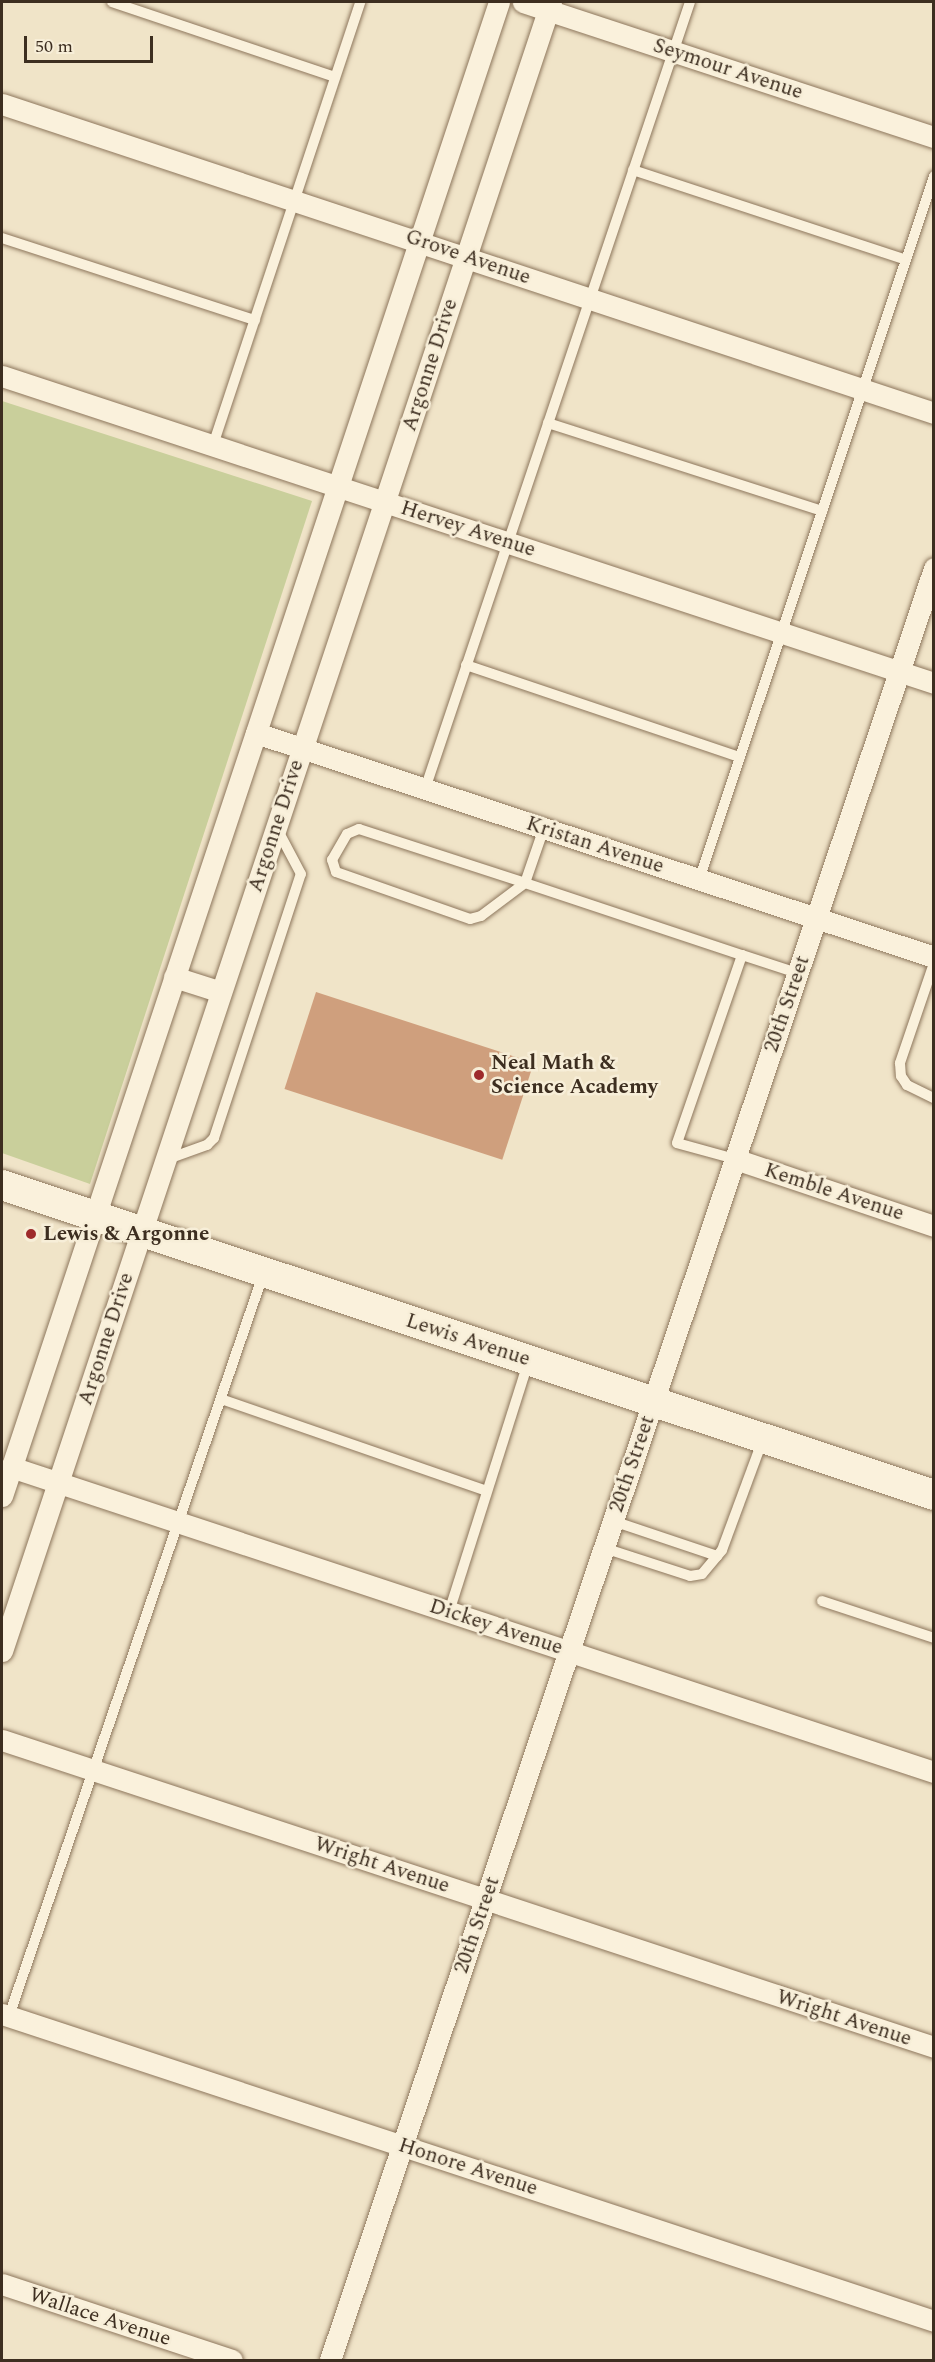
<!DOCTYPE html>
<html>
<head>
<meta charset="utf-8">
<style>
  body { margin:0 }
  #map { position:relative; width:935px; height:2362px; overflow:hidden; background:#f0e4c8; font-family:Spectral,serif }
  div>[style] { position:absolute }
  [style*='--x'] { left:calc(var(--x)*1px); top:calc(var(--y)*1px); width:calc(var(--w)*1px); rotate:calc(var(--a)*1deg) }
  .green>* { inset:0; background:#c9cf9b }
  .building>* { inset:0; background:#cf9f7d; transform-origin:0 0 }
  .roads { filter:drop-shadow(0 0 2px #8d765c) drop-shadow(0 0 2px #8d765c) }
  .lane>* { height:10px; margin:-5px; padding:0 5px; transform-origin:5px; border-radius:5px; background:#faf1dc }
  .street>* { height:21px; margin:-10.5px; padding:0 10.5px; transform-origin:10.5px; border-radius:10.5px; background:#faf1dc }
  .secondary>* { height:30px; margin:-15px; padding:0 15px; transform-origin:15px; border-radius:15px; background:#faf1dc }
  .dots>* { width:16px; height:16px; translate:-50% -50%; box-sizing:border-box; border:3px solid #f7eed8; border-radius:50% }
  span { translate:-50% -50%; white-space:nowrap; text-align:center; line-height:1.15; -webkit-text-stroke:5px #f7eed8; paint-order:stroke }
  .street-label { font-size:21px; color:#3d2e20 }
  .poi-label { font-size:21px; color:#3d2e20; font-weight:700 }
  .left { translate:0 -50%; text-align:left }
  .frame { position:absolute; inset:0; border:3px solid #3d2e20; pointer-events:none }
  .scale { position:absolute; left:24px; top:36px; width:129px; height:27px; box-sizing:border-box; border:3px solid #3d2e20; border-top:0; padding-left:8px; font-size:18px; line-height:21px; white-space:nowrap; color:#3d2e20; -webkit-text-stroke:4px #f7eed8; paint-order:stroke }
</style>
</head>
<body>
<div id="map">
  <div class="green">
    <i style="clip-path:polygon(2px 401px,312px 501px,90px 1184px,2px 1153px)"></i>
  </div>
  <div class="building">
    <i style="left:316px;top:992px;width:229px;height:102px;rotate:18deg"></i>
  </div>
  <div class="roads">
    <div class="lane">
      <i style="--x:112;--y:2;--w:235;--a:18.6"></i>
      <i style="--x:633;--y:170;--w:287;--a:18.2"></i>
      <i style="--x:2;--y:238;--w:266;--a:18"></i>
      <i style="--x:548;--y:423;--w:288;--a:17.8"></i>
      <i style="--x:213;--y:445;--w:467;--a:-71.6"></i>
      <i style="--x:466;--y:665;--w:289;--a:18.6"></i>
      <i style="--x:425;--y:789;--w:830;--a:-71.39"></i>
      <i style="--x:544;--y:828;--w:58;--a:109.1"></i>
      <i style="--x:525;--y:883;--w:55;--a:143.1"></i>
      <i style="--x:481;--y:916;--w:11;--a:165"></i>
      <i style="--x:470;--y:919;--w:142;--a:-160.7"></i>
      <i style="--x:336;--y:872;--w:13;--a:-108"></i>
      <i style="--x:332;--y:860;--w:30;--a:-60"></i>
      <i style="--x:347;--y:834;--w:13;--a:-23"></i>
      <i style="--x:359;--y:829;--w:175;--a:18"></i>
      <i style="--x:525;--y:883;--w:229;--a:18.4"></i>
      <i style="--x:742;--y:955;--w:58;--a:18.1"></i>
      <i style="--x:699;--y:880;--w:742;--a:-71.54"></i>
      <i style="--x:934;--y:963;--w:106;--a:108.8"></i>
      <i style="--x:900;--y:1063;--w:13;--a:86"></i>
      <i style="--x:901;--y:1076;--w:11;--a:56"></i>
      <i style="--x:907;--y:1085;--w:30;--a:26"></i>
      <i style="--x:735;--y:1159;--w:60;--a:-164.6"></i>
      <i style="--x:677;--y:1143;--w:199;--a:-70.9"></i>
      <i style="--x:165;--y:1160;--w:45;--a:-19.7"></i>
      <i style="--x:207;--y:1145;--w:10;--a:-45"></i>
      <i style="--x:214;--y:1138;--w:278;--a:-71.8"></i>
      <i style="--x:301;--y:874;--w:53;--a:-118"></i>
      <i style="--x:221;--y:1399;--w:281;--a:19.1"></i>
      <i style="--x:613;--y:1521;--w:110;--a:18.6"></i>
      <i style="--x:604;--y:1548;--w:90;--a:18"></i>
      <i style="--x:690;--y:1576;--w:12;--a:-9"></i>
      <i style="--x:702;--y:1574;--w:31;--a:-50"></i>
      <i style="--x:722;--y:1550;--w:118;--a:-69.7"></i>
      <i style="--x:822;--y:1601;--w:118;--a:18.3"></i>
      <i style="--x:449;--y:1612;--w:261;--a:-72.4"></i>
      <i style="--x:9;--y:2016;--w:783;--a:-71.08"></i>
    </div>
    <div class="street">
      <i style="--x:523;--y:2;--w:433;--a:18.2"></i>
      <i style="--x:2;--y:104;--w:982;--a:18.34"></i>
      <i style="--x:2;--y:376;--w:981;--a:18.23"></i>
      <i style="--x:256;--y:733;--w:714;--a:18.28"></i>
      <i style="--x:174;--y:977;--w:49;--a:17.7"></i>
      <i style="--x:735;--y:1159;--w:210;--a:18.6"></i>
      <i style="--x:11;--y:1467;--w:972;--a:18.29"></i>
      <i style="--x:2;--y:1496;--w:1574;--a:-71.6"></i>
      <i style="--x:2;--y:1651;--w:1738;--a:-71.59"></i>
      <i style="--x:2;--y:1740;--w:981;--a:18.23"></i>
      <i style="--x:2;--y:2014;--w:981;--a:18.23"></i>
      <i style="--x:2;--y:2284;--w:242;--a:18.3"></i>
      <i style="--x:330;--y:2360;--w:1891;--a:-71.37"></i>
    </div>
    <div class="secondary">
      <i style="--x:2;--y:1185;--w:982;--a:18.4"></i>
    </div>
  </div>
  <div class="dots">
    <i style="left:479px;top:1075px;background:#9e2a2b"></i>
    <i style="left:31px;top:1234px;background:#9e2a2b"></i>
  </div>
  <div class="street-label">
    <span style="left:728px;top:69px;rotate:18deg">Seymour Avenue</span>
    <span style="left:468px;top:257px;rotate:19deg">Grove Avenue</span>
    <span style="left:430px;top:365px;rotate:-72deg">Argonne Drive</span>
    <span style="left:468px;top:529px;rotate:18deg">Hervey Avenue</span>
    <span style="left:276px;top:826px;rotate:-72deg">Argonne Drive</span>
    <span style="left:595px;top:845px;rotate:18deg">Kristan Avenue</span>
    <span style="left:787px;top:1004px;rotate:-71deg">20th Street</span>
    <span style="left:834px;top:1192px;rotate:18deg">Kemble Avenue</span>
    <span style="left:106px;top:1339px;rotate:-72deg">Argonne Drive</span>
    <span style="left:468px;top:1340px;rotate:18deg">Lewis Avenue</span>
    <span style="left:632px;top:1464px;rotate:-71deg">20th Street</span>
    <span style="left:496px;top:1627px;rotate:18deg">Dickey Avenue</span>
    <span style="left:382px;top:1865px;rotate:18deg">Wright Avenue</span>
    <span style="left:477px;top:1925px;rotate:-71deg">20th Street</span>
    <span style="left:844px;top:2018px;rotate:18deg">Wright Avenue</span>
    <span style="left:468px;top:2167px;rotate:18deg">Honore Avenue</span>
    <span style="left:100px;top:2317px;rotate:18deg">Wallace Avenue</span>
  </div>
  <div class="poi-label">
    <span class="left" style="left:491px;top:1075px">Neal Math &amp;<br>Science Academy</span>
    <span class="left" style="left:43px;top:1234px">Lewis &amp; Argonne</span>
  </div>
  <div class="frame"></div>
  <div class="scale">50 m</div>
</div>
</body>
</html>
